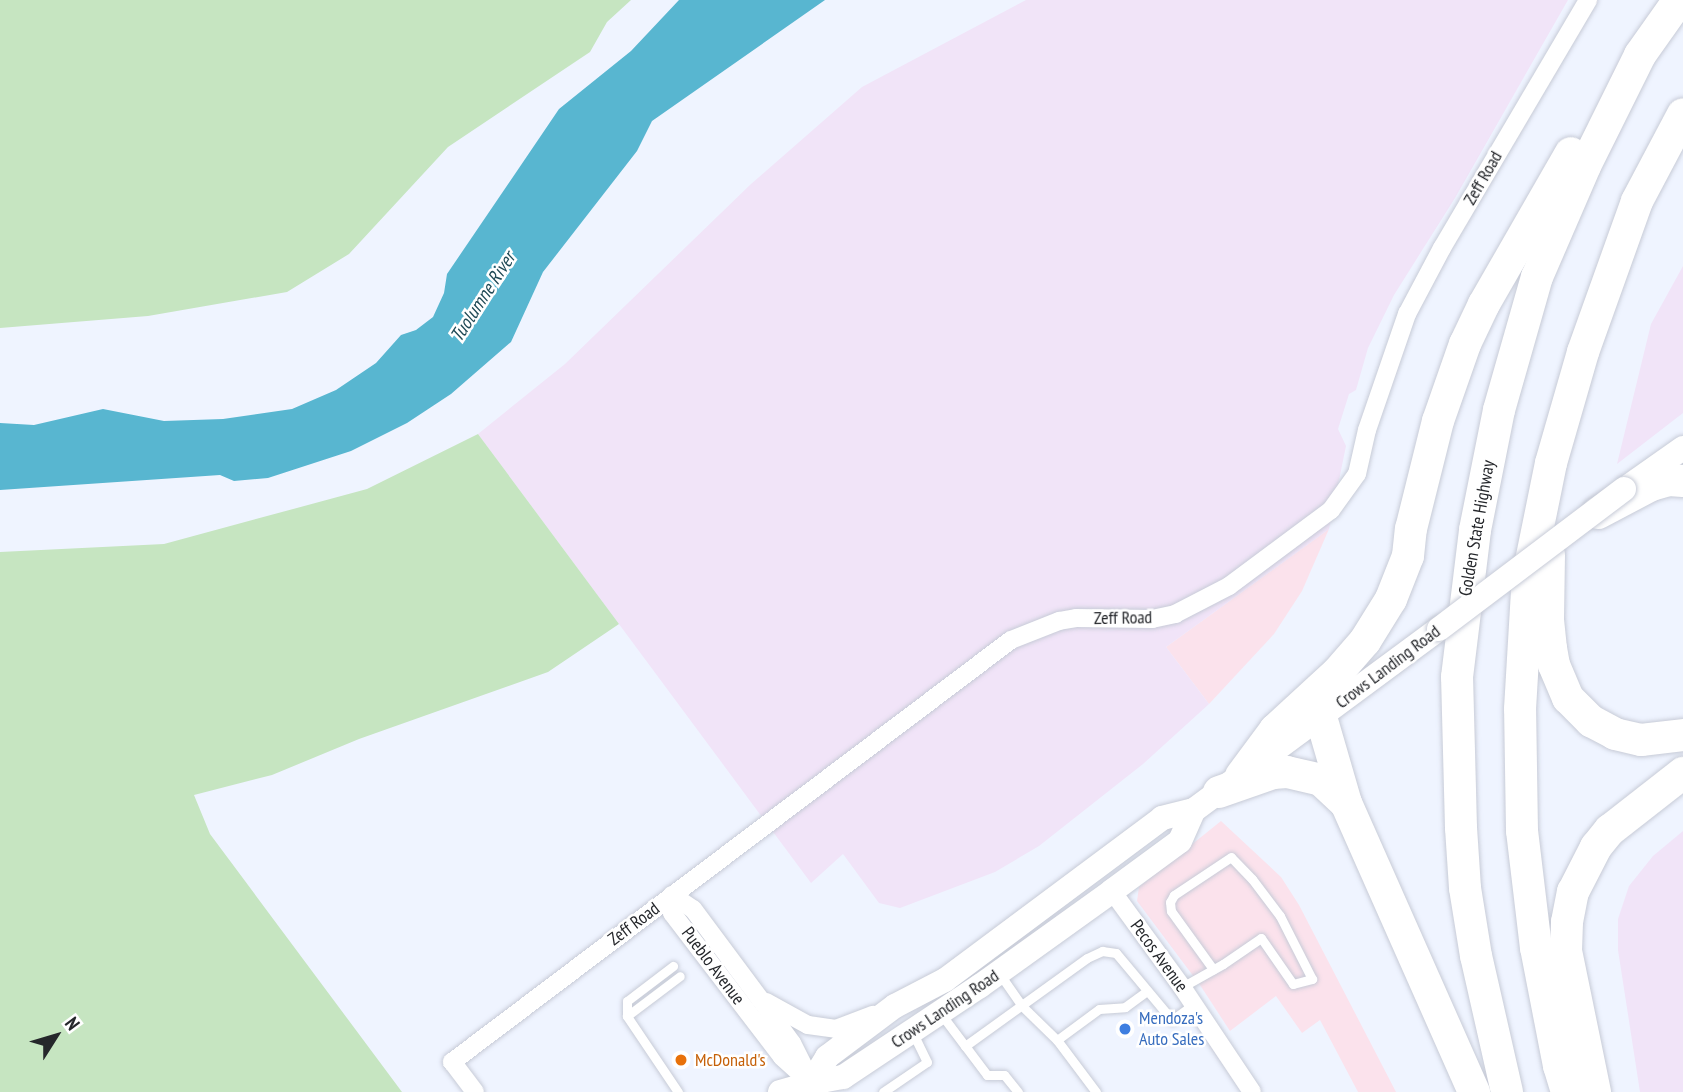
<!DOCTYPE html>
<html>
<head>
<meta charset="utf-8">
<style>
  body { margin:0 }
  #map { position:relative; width:1683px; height:1092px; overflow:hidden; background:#eff4ff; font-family:"PT Sans Narrow",sans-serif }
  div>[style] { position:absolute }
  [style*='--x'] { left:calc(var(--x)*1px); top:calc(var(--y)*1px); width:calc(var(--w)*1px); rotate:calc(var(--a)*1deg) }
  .commercial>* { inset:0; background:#fbe2ec }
  .industrial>* { inset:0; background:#f1e4f8 }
  .green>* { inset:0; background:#c6e5c1 }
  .water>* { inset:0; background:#58b6d0 }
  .roads { filter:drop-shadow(0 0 2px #c7cbd7) drop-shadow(0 0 2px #c7cbd7) }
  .service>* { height:9px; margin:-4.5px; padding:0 4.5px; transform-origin:4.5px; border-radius:4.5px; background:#fff }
  .minor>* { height:18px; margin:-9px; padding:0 9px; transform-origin:9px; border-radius:9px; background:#fff }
  .secondary>* { height:24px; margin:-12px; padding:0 12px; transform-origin:12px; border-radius:12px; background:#fff }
  .motorway>* { height:32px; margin:-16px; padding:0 16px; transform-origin:16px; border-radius:16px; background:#fff }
  .bridges { filter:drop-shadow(0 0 2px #c7cbd7) drop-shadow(0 0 2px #c7cbd7) }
  .secondary-bridge>* { height:24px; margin:-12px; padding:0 12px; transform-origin:12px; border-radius:12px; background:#fff }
  .dots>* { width:19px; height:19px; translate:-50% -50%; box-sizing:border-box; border:4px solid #fff; border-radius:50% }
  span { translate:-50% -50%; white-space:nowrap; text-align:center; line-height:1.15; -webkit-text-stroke:5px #fff; paint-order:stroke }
  .street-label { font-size:18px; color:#25272b }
  .shop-label { font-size:18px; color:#366cbe }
  .left { translate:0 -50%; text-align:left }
  .food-label { font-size:18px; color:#c56008 }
  .water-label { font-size:19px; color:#204a56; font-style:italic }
  .north { position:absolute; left:21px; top:1001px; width:70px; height:70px; -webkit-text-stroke:5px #fff; paint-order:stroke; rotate:53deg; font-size:19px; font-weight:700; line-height:28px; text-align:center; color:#25272b }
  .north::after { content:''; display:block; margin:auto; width:24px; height:32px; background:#25272b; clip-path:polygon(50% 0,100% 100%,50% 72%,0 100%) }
</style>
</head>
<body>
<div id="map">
  <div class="commercial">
    <i style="clip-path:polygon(1329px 529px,1302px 591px,1274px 634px,1209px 704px,1166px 647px)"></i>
    <i style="clip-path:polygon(1221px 821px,1281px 877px,1299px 905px,1396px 1092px,1358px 1092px,1320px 1020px,1302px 1033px,1276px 996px,1230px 1031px,1200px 985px,1137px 901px,1139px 887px)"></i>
  </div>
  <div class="industrial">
    <i style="clip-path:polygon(1026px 0,1568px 0,1455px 198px,1394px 295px,1368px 348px,1356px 390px,1349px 394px,1338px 429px,1346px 446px,1329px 529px,1166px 647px,1209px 704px,1143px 764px,1039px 846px,995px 872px,900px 908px,879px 903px,843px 854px,811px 883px,478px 434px,565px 364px,751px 184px,862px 87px)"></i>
    <i style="clip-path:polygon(1683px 266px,1683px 413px,1617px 464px,1651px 324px)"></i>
    <i style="clip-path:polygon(1683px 831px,1683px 1092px,1640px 1092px,1618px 950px,1618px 919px,1629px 886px,1653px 856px)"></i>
  </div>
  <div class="green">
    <i style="clip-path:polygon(0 0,631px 0,607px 22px,590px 52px,448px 147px,349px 254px,287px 292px,148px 316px,0 328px)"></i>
    <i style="clip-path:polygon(478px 434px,619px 624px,548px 672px,359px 739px,272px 775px,194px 795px,210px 834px,402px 1092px,0 1092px,0 552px,164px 544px,367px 489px)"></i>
  </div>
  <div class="water">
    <i style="clip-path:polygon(679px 0,825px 0,652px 121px,637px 151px,543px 272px,511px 342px,451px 394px,407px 423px,351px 451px,268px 478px,234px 481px,220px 475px,0 490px,0 423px,34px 425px,103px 409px,164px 421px,223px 419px,292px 409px,336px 390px,376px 363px,401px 335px,416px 330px,433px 317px,444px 293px,447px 274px,559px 109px,631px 51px)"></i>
  </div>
  <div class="roads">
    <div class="service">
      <i style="--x:999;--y:973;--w:40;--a:55.1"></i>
      <i style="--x:1022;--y:1006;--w:49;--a:44.2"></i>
      <i style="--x:1182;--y:987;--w:47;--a:-29.3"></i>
      <i style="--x:1223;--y:964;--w:46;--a:-34.4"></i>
      <i style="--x:1261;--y:938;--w:56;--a:55.2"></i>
      <i style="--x:1293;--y:984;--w:20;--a:-15"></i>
      <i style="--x:1312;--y:979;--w:71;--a:-116.9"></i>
      <i style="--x:1280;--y:916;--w:46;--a:-127.1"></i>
      <i style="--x:1252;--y:879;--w:30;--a:-134"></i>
      <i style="--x:1231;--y:857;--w:69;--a:146.3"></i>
      <i style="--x:1174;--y:895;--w:8;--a:120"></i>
      <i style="--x:1170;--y:902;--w:9;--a:84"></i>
      <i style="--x:1171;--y:911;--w:72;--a:54.1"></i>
      <i style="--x:941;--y:1014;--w:40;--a:53"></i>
      <i style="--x:627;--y:1016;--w:15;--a:-90"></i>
      <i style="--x:627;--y:1001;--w:58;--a:-37.3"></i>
      <i style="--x:678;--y:1092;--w:92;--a:-123.9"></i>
      <i style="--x:627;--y:1016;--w:66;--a:-37"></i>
      <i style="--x:883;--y:1092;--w:53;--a:-34.3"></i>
      <i style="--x:927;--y:1062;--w:32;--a:-116"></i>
      <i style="--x:1018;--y:1092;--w:22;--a:-129"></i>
      <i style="--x:1004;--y:1075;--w:17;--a:180"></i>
      <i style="--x:987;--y:1075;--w:36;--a:-127"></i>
      <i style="--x:965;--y:1046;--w:150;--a:-35.8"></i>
      <i style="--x:1087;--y:958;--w:17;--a:-25"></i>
      <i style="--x:1102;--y:951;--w:14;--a:8"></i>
      <i style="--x:1116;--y:953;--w:87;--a:50.1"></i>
      <i style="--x:1172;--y:1020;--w:27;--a:-36"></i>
      <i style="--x:1096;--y:1092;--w:65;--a:-126.9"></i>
      <i style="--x:1057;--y:1040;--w:52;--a:-36.4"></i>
      <i style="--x:1099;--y:1009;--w:26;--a:-4"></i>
      <i style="--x:1125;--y:1007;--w:26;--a:-36"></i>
    </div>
    <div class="minor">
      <i style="--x:1112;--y:891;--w:119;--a:53.9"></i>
      <i style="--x:1182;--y:987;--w:126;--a:56.3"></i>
      <i style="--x:672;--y:895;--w:25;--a:34"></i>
      <i style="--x:693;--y:909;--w:112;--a:53.3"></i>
      <i style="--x:760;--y:999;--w:54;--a:54"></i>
      <i style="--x:792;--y:1043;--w:51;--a:63.4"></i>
      <i style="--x:672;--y:895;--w:18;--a:90"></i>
      <i style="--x:672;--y:913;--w:181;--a:52.6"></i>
      <i style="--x:782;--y:1057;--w:28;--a:42"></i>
      <i style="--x:766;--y:1002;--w:48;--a:28.7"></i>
      <i style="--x:808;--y:1025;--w:28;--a:8"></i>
      <i style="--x:836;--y:1029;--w:40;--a:-21"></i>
      <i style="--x:475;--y:1092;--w:38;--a:-127"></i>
      <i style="--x:452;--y:1062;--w:700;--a:-37.05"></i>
      <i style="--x:1011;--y:640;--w:52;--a:-21.6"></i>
      <i style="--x:1059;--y:621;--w:17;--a:-10"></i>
      <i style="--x:1076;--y:618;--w:76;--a:0.8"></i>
      <i style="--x:1152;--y:619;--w:24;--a:-12"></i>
      <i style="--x:1175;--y:614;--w:61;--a:-27.4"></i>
      <i style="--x:1229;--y:586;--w:127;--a:-36.7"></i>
      <i style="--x:1331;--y:510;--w:44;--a:-54.2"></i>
      <i style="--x:1357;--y:474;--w:45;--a:-77.2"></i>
      <i style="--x:1367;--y:430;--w:123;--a:-71"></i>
      <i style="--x:1407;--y:314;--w:75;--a:-62.1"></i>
      <i style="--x:1442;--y:248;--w:288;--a:-59.5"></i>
    </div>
    <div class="secondary">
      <i style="--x:1629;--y:486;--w:66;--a:-35.1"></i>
      <i style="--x:780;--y:1092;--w:32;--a:-16"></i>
      <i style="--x:811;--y:1083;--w:31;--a:-58"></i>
      <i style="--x:827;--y:1057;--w:85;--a:-36.9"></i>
      <i style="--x:895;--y:1006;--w:56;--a:-27.5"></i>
      <i style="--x:945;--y:980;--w:271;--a:-36.7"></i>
      <i style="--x:1162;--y:818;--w:33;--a:-14"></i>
      <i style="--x:1194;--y:810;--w:305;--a:-36.5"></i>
      <i style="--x:807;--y:1092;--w:10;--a:-66"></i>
      <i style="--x:811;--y:1083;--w:33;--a:-11"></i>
      <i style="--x:843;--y:1077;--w:164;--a:-33.6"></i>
      <i style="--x:980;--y:986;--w:163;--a:-35.7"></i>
      <i style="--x:1112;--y:891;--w:84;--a:-36.3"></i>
      <i style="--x:1180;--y:841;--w:34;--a:-66"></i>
    </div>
    <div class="motorway">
      <i style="--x:1598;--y:513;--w:60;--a:-27.8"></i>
      <i style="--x:1651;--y:485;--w:19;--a:-16"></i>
      <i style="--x:1669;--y:480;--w:14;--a:4"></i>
      <i style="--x:1549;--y:555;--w:65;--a:90.9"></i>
      <i style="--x:1548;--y:620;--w:28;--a:84"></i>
      <i style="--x:1551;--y:648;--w:17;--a:80"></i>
      <i style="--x:1554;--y:665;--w:36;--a:67"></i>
      <i style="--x:1568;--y:698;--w:33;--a:45"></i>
      <i style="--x:1591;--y:721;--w:27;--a:28"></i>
      <i style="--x:1615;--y:734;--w:27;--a:13"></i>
      <i style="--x:1641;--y:740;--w:42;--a:-6.8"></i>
      <i style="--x:1321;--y:717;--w:90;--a:73.8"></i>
      <i style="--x:1346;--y:803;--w:316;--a:66.1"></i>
      <i style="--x:1241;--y:776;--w:57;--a:-53.5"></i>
      <i style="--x:1275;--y:730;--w:86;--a:-42.6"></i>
      <i style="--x:1338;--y:672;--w:41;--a:-48.9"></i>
      <i style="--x:1365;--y:641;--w:49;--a:-58.2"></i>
      <i style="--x:1391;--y:599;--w:46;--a:-68.4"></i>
      <i style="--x:1408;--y:556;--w:27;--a:-84"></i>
      <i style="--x:1411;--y:529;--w:111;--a:-76"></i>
      <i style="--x:1438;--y:421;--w:82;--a:-70.7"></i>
      <i style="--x:1465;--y:344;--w:44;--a:-64.6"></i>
      <i style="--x:1484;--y:304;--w:174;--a:-60.1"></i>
      <i style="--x:1219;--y:792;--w:57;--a:-19.4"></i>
      <i style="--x:1273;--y:773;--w:14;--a:-4"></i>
      <i style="--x:1287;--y:772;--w:35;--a:13"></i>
      <i style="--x:1321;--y:780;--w:34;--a:43"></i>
      <i style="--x:1507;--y:1092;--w:139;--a:-102.8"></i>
      <i style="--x:1476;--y:956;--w:69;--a:-99.2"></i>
      <i style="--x:1465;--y:888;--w:60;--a:-93.8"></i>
      <i style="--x:1461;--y:828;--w:151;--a:-91.5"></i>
      <i style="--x:1457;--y:677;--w:148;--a:-83"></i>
      <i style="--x:1475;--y:530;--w:122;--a:-78.7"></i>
      <i style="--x:1499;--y:410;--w:138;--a:-74.1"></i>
      <i style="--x:1537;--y:277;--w:121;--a:-66.6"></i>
      <i style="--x:1585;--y:166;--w:124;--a:-63.6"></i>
      <i style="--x:1640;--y:55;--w:67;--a:-54.7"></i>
      <i style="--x:1567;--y:1092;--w:27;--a:-107"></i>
      <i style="--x:1559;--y:1066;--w:120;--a:-101"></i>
      <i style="--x:1536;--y:948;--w:118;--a:-96.8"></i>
      <i style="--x:1522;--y:831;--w:122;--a:-90.9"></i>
      <i style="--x:1520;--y:709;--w:133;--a:-86.6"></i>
      <i style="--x:1528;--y:576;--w:115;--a:-78.5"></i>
      <i style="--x:1551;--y:463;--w:116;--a:-73.9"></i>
      <i style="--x:1583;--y:352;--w:160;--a:-70.3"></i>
      <i style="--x:1637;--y:201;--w:98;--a:-62.1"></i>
      <i style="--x:1595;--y:1092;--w:144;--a:-101.6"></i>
      <i style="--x:1566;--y:951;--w:29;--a:-88"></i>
      <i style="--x:1567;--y:922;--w:31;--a:-79"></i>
      <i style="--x:1573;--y:892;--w:51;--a:-62.9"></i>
      <i style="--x:1596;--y:847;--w:22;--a:-51"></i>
      <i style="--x:1610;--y:830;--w:93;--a:-38"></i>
    </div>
  </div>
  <div class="bridges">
    <div class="secondary-bridge">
      <i style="--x:1439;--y:629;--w:232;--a:-37.1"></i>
    </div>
  </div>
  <div class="dots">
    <i style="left:1125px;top:1029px;background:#3f7fe0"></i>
    <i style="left:681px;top:1060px;background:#e8710a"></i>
  </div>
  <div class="street-label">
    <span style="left:1483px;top:178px;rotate:-60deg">Zeff Road</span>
    <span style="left:1477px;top:528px;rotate:-80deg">Golden State Highway</span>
    <span style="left:1123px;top:618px;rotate:-1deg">Zeff Road</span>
    <span style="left:1388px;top:667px;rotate:-37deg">Crows Landing Road</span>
    <span style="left:634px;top:924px;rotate:-37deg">Zeff Road</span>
    <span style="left:1159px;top:956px;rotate:54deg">Pecos Avenue</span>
    <span style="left:713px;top:966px;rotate:53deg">Pueblo Avenue</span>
    <span style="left:945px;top:1009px;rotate:-34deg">Crows Landing Road</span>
  </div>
  <div class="shop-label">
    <span class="left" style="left:1139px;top:1029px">Mendoza's<br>Auto Sales</span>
  </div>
  <div class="food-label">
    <span class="left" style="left:695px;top:1060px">McDonald's</span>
  </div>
  <div class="water-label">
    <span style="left:483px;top:297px;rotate:-57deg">Tuolumne River</span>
  </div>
  <div class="north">N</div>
</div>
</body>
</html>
